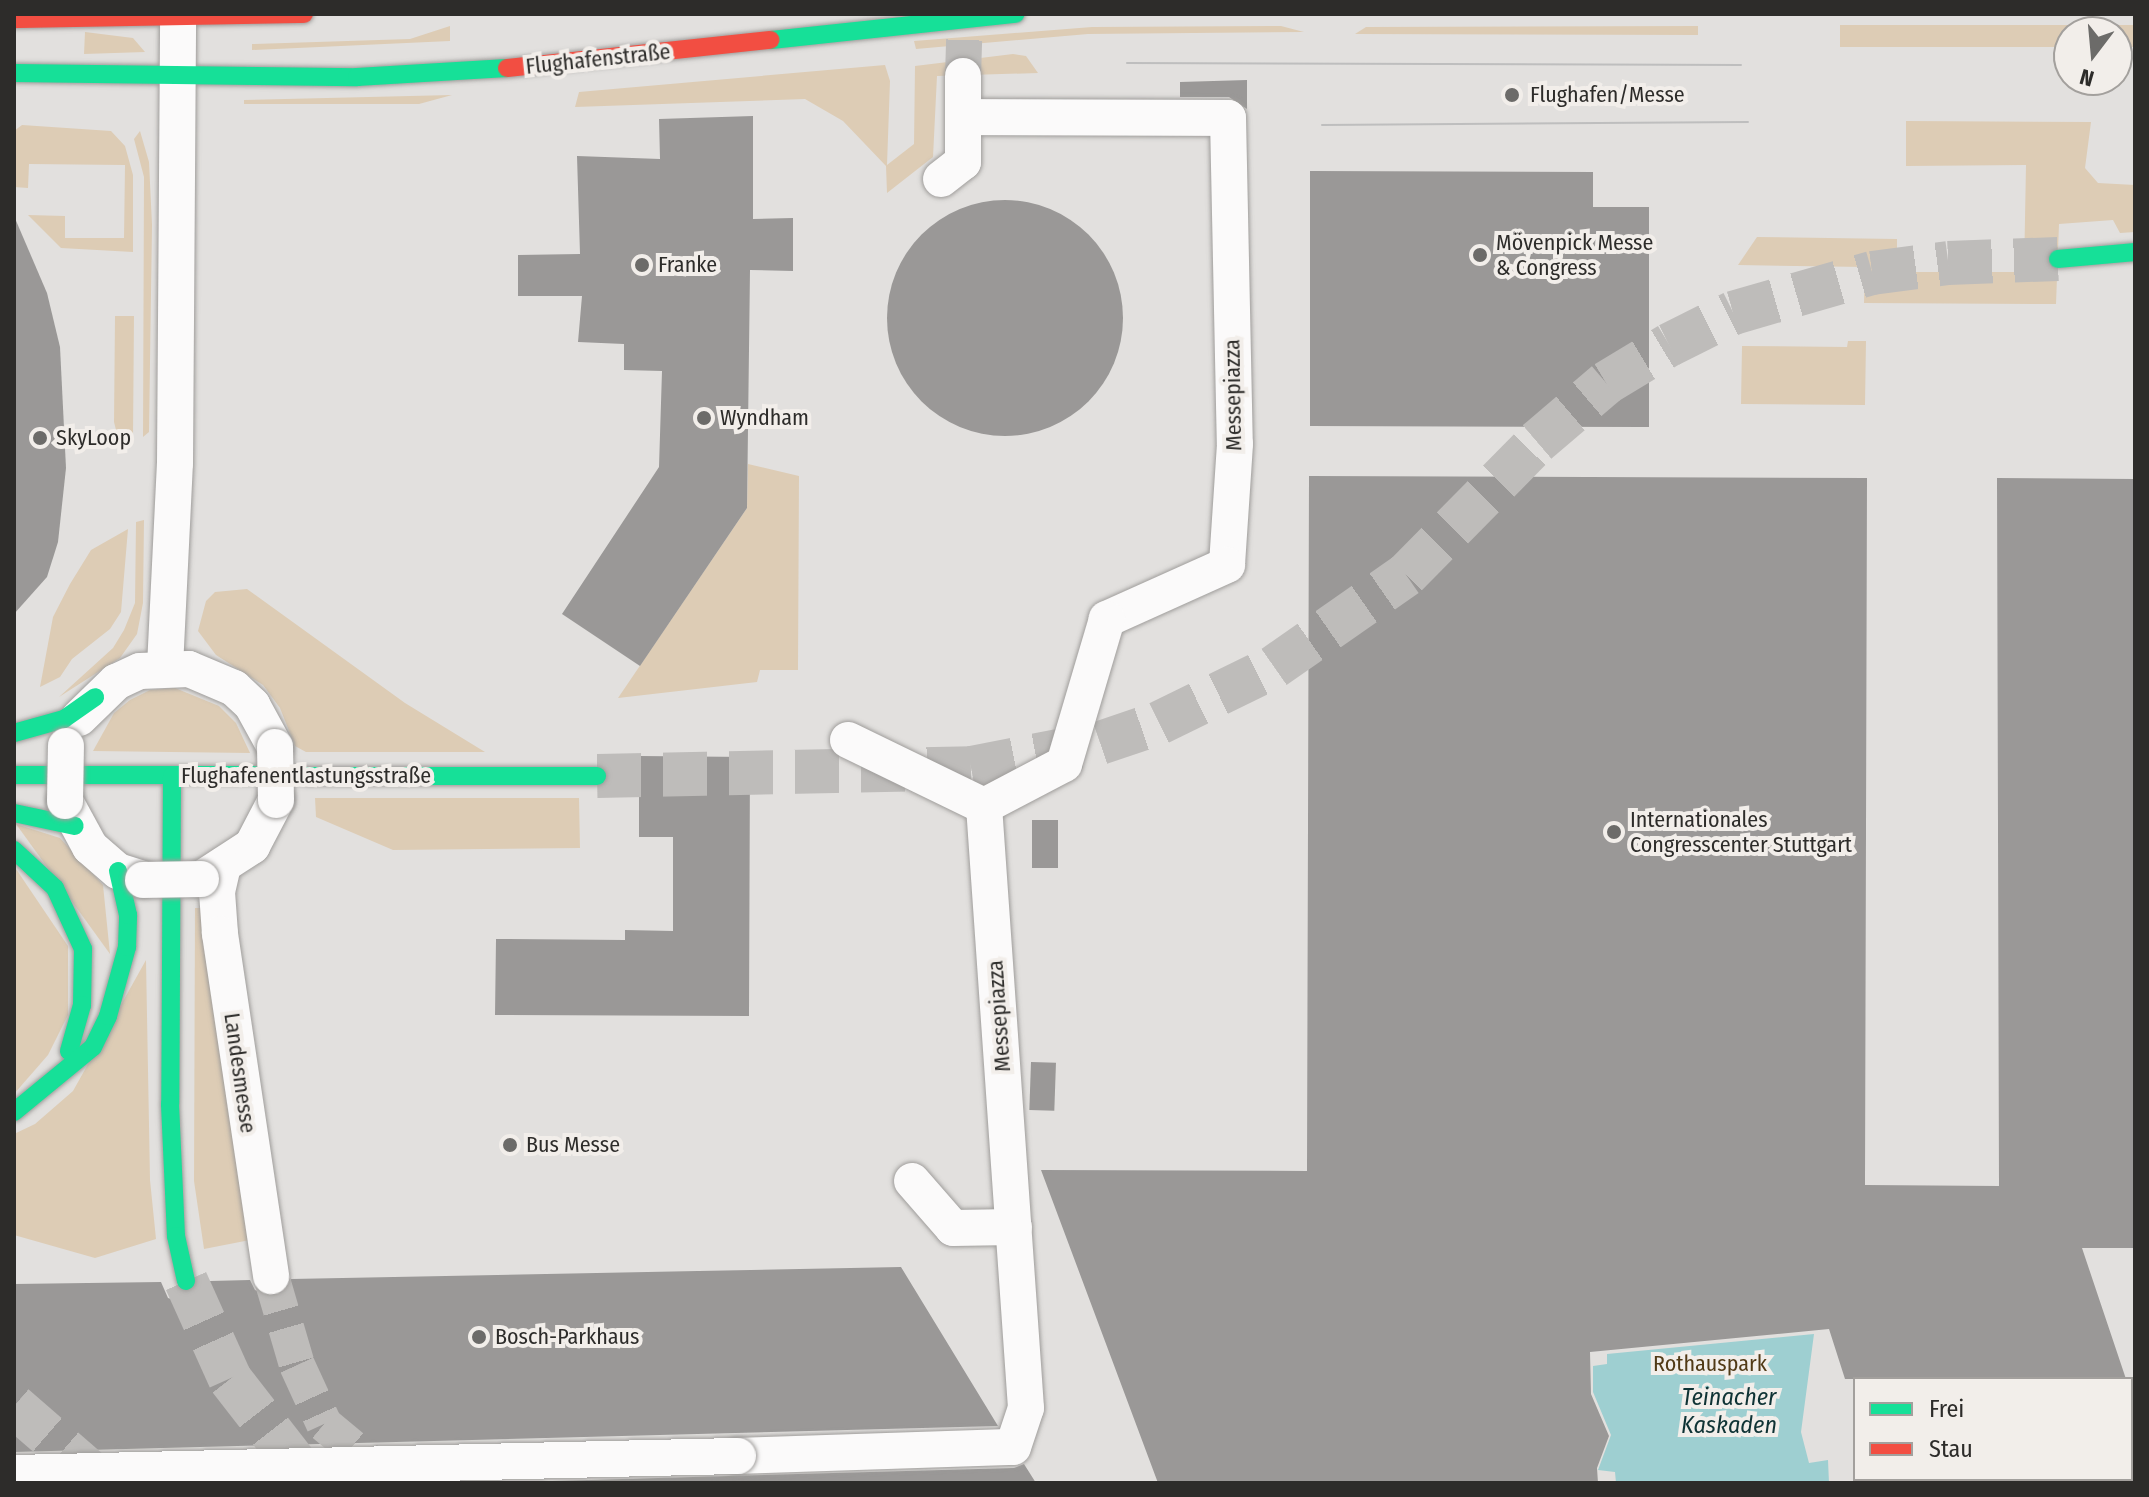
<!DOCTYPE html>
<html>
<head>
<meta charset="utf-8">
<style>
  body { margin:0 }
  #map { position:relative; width:2149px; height:1497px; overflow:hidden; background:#e2e0de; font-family:"Fira Sans Condensed",sans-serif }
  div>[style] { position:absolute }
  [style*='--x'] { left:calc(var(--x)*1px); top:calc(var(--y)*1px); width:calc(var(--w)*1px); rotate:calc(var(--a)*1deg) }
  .green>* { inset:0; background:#ddccb5; transform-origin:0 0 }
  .water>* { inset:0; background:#9ecfd1 }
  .building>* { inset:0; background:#9a9897; transform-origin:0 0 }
  .round { border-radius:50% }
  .street-tunnel>* { height:36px; margin-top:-18px; transform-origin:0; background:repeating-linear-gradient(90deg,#bebcba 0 36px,transparent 0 54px) }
  .secondary-tunnel>* { height:44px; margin-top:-22px; transform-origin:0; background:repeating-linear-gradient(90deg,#bebcba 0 44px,transparent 0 66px) }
  .highway-tunnel>* { height:44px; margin-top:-22px; transform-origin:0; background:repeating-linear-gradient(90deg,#bebcba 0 44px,transparent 0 66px) }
  .roads { filter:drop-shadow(0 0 2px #9f9d9b) drop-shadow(0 0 2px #9f9d9b) }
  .street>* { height:36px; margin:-18px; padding:0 18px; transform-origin:18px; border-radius:18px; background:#fbfafa }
  .fast>* { height:18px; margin:-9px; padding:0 9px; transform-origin:9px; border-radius:9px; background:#16e098 }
  .jam>* { height:18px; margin:-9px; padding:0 9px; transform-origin:9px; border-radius:9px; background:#f24e42 }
  .tram>* { height:2px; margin:-1px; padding:0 1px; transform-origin:1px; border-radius:1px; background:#bebebe }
  .bridges { filter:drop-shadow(0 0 2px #9f9d9b) drop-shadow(0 0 2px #9f9d9b) }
  .street-bridge>* { height:36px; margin:-18px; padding:0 18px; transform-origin:18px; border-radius:18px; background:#fbfafa }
  .dots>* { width:22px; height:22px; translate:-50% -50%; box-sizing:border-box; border:4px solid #f2eeea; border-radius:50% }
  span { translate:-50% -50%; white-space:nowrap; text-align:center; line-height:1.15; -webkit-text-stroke:8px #f2eeea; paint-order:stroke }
  .street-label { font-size:22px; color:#2d2c2a }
  .poi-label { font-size:22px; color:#2d2c2a }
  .left { translate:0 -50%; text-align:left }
  .park-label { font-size:22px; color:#513a16 }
  .water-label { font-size:24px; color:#0f3335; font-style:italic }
  .frame { position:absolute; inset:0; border:16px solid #2d2c2a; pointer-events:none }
  .legend { position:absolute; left:1853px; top:1377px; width:280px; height:104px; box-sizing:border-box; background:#f2eeea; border:2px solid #a3a09d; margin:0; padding:10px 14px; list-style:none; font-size:24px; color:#2d2c2a }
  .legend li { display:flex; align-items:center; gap:16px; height:40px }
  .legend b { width:40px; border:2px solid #a3a09d }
  .north { position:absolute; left:2053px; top:16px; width:80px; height:80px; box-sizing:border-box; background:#f2eeea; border:2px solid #a3a09d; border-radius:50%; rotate:196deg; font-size:22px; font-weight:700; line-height:32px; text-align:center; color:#2d2c2a }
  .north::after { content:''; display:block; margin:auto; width:28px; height:36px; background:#6c6b69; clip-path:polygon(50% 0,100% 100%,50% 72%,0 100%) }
</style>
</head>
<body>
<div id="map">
  <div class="green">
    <i style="left:1840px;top:25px;width:295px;height:22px"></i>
    <i style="clip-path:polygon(450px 26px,450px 41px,252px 50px,252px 44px,410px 39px)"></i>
    <i style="clip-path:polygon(1281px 26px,1304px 32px,1088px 34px,916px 49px,914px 41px,1092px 27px)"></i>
    <i style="clip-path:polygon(1698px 26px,1698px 35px,1355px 34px,1366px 27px)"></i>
    <i style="clip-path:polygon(85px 32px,133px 38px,145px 52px,84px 54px)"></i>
    <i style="clip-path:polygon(1013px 54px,1026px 56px,1038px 73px,937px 76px,933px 157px,887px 193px,886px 166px,843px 121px,805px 99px,575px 107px,579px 92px,885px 65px,890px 81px,887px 165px,914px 144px,915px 66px)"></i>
    <i style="clip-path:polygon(452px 95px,419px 104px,244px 104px,244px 100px)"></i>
    <i style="clip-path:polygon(1906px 121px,2091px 122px,2085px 168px,2098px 183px,2135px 185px,2135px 232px,2120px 233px,2113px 220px,2059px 224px,2056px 304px,1864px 303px,1865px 267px,1738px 265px,1757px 237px,1897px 239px,1897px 272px,2024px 272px,2026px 165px,1906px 166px)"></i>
    <i style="clip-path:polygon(22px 125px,111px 131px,125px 146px,133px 175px,133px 252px,61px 248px,28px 215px,65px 216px,65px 238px,124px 238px,125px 165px,29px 164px,28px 188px,14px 187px,14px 131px)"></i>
    <i style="clip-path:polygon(140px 131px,149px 162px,152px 225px,149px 432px,143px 437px,144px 177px,134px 139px)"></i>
    <i style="clip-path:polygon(115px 316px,134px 316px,133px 437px,116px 430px,114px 422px)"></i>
    <i style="clip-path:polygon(1848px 341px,1866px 341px,1865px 405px,1741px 404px,1742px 346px,1847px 347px)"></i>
    <i style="clip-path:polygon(748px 464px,799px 476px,798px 670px,760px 670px,757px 682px,618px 698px,747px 508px)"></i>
    <i style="clip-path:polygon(144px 520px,143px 603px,137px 634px,120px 658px,59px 697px,113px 648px,124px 630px,135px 603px,136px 522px)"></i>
    <i style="clip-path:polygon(128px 529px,121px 612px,110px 629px,72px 659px,60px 677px,40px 687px,53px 617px,70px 584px,91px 550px)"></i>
    <i style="clip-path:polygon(247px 589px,405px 703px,485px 752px,306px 752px,295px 746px,280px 708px,263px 685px,216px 655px,198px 631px,206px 601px,215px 592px)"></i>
    <i style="clip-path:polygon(175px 688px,219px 706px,236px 723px,250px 753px,93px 751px,114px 713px,130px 700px,150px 690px)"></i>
    <i style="clip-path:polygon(315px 798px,579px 798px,580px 848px,393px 850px,316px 817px)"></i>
    <i style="clip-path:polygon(16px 824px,60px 838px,103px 885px,110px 954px)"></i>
    <i style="clip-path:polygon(14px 866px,68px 946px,68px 1015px,48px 1055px,14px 1094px)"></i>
    <i style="clip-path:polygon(195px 908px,205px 908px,250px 1240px,204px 1249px,194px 1181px)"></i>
    <i style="clip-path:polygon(146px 960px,150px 1180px,156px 1239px,95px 1258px,14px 1235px,14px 1134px,35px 1124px,73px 1091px)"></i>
  </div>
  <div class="water">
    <i style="clip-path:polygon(1814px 1334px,1801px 1432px,1809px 1463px,1828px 1460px,1829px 1483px,1616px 1483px,1615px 1472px,1598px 1470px,1611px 1435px,1593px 1392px,1593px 1366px,1607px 1364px,1607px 1354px)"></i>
  </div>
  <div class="building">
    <i style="clip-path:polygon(1247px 80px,1247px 109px,1229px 97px,1180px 97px,1180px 82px)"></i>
    <i style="clip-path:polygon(753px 116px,753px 219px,793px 218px,793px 271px,750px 270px,747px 508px,640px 666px,562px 614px,659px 467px,662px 371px,624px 370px,624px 344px,578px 342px,582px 296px,518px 296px,518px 255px,580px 254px,577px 156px,660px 159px,659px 119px)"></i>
    <i style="clip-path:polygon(1310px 171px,1593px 172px,1593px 207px,1649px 207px,1649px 427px,1310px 426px)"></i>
    <i class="round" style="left:887px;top:200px;width:236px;height:236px"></i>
    <i style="clip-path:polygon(14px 216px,47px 293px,60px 347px,66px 468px,58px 542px,47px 577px,14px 614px)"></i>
    <i style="clip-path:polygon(1309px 476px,1867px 478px,1865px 1185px,1999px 1186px,1997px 478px,2135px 479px,2135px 1248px,2082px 1248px,2126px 1379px,1845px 1379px,1829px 1329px,1590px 1352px,1591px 1394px,1609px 1436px,1597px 1468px,1598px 1483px,1158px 1483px,1041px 1170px,1307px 1171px)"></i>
    <i style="clip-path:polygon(639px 756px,750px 757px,749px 1016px,495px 1015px,496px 939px,625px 940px,625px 930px,673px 931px,673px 837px,639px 837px)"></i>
    <i style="left:1032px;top:820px;width:26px;height:48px"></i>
    <i style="left:1031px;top:1062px;width:25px;height:48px;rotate:2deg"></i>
    <i style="clip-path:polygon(901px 1267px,998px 1426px,14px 1452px,14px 1284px,161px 1282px,168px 1298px,191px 1305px,203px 1299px,210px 1281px,250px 1280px,255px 1290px,273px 1297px,285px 1292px,291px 1279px)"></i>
    <i style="clip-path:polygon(1024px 1464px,1036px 1483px,483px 1483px,1014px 1468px)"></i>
  </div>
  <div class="street-tunnel">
    <i style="--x:963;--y:76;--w:62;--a:-88.2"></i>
    <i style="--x:271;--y:1276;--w:93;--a:73.7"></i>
    <i style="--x:297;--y:1365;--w:65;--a:65.4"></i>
    <i style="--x:324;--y:1424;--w:92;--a:39.7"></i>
  </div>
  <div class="secondary-tunnel">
    <i style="--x:597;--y:776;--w:374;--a:-1.2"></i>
    <i style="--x:971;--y:768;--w:131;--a:-11"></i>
    <i style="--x:1100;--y:743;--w:62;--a:-18.7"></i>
    <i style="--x:1159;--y:723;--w:128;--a:-26"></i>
    <i style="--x:1274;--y:667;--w:161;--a:-34.9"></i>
    <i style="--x:1406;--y:575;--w:187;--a:-45.4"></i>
    <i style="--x:1537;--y:442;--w:91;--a:-40.5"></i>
    <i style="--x:1606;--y:383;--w:74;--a:-31.1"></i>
    <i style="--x:1669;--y:345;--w:72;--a:-26.6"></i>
    <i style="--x:1733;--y:313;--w:145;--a:-16.1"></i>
    <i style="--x:1872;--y:273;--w:77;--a:-7.5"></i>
    <i style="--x:1948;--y:263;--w:110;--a:-2.1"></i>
  </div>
  <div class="highway-tunnel">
    <i style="--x:186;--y:1281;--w:107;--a:65.8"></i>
    <i style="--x:230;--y:1379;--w:132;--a:52.1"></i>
    <i style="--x:14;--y:1406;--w:118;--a:40.9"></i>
  </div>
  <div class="roads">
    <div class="street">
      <i style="--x:963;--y:117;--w:265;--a:0.2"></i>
      <i style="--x:1228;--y:118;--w:326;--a:88.8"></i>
      <i style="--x:1235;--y:444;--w:121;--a:93.8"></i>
      <i style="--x:1227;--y:565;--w:132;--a:155.8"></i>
      <i style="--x:1107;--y:619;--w:151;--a:106.5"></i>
      <i style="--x:1064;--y:764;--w:90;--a:152.3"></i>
      <i style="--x:941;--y:179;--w:28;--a:-38"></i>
      <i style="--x:963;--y:162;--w:86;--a:-90"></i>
      <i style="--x:165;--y:667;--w:204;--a:-87.2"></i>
      <i style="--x:175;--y:463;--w:449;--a:-89.6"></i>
      <i style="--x:79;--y:718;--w:52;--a:-44.2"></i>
      <i style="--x:116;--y:682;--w:26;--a:-25"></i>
      <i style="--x:140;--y:671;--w:49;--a:-2.3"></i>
      <i style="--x:189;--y:669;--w:49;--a:22.9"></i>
      <i style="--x:234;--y:688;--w:25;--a:43"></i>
      <i style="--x:252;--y:705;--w:48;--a:61.3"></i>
      <i style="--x:848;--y:740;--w:151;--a:25.9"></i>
      <i style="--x:65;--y:801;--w:52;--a:61.5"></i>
      <i style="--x:90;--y:847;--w:37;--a:41"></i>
      <i style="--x:118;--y:871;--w:25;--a:18"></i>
      <i style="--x:222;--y:870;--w:23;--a:103"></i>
      <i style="--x:217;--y:892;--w:42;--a:85.9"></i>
      <i style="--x:220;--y:934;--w:346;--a:81.5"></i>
      <i style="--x:201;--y:879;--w:61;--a:-32.9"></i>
      <i style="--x:252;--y:846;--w:52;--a:-62.4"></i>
      <i style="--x:912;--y:1181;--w:62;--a:48.9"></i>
      <i style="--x:953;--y:1228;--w:61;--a:-0.9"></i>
      <i style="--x:738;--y:1456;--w:275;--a:-1.9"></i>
      <i style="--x:1013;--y:1447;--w:41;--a:-71.6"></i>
      <i style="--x:1026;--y:1408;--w:603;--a:-93.99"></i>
    </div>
    <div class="fast">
      <i style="--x:771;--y:40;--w:246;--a:-6.1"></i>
      <i style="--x:14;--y:73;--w:343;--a:0.7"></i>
      <i style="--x:357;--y:77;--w:150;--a:-3.4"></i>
      <i style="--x:2058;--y:259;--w:77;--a:-5.2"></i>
      <i style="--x:14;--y:733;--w:52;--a:-15.6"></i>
      <i style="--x:64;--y:719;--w:38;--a:-35"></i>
      <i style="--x:14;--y:775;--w:583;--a:0.1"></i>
      <i style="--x:172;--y:776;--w:328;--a:90.3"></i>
      <i style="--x:170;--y:1104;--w:132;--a:87.4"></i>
      <i style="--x:176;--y:1236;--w:46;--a:77.5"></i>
      <i style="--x:14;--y:813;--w:62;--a:12"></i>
      <i style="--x:14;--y:850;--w:56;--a:42.8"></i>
      <i style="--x:55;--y:888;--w:67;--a:65.3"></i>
      <i style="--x:83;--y:949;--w:56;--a:91"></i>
      <i style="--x:82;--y:1005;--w:48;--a:105.8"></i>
      <i style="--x:14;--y:1112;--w:102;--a:-39.4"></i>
      <i style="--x:93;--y:1047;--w:34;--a:-64"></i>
      <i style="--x:108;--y:1016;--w:72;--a:-74.6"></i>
      <i style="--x:127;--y:947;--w:32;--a:-88"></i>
      <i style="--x:128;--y:915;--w:45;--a:-102.8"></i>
    </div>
    <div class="jam">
      <i style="--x:14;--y:19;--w:290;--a:-1"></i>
      <i style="--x:507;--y:68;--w:265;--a:-6.1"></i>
    </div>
  </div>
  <div class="tram">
    <i style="--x:1127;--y:63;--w:614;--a:0.19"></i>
    <i style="--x:1322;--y:125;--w:426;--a:-0.4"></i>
  </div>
  <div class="bridges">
    <div class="street-bridge">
      <i style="--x:275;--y:747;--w:53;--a:88.9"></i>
      <i style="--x:65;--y:801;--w:55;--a:-89"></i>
      <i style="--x:143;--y:880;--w:58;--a:-1"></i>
      <i style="--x:14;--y:1473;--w:724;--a:-1.35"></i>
    </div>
  </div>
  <div class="dots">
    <i style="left:1512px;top:95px;background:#6c6b69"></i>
    <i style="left:1480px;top:255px;background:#6c6b69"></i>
    <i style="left:642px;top:265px;background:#6c6b69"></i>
    <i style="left:704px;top:418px;background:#6c6b69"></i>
    <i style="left:40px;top:438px;background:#6c6b69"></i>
    <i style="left:1614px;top:832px;background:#6c6b69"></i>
    <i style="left:510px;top:1145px;background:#6c6b69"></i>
    <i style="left:479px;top:1337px;background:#6c6b69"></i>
  </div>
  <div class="street-label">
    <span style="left:598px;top:59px;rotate:-6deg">Flughafenstraße</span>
    <span style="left:1233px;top:395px;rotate:-91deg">Messepiazza</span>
    <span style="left:306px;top:776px">Flughafenentlastungsstraße</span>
    <span style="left:999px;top:1016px;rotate:-94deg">Messepiazza</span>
    <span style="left:240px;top:1073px;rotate:82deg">Landesmesse</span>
  </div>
  <div class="poi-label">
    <span class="left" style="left:1530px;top:95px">Flughafen/Messe</span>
    <span class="left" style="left:1496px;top:255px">Mövenpick Messe<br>&amp; Congress</span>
    <span class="left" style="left:658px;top:265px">Franke</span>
    <span class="left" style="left:720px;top:418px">Wyndham</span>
    <span class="left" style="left:56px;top:438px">SkyLoop</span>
    <span class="left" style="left:1630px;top:832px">Internationales<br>Congresscenter Stuttgart</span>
    <span class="left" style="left:526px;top:1145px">Bus Messe</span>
    <span class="left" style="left:495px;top:1337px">Bosch-Parkhaus</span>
  </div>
  <div class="park-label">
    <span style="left:1710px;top:1364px">Rothauspark</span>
  </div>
  <div class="water-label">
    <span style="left:1729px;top:1412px">Teinacher<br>Kaskaden</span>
  </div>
  <div class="frame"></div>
  <ul class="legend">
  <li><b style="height:10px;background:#16e098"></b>Frei</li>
  <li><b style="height:10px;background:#f24e42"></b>Stau</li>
  </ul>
  <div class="north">N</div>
</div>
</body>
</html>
